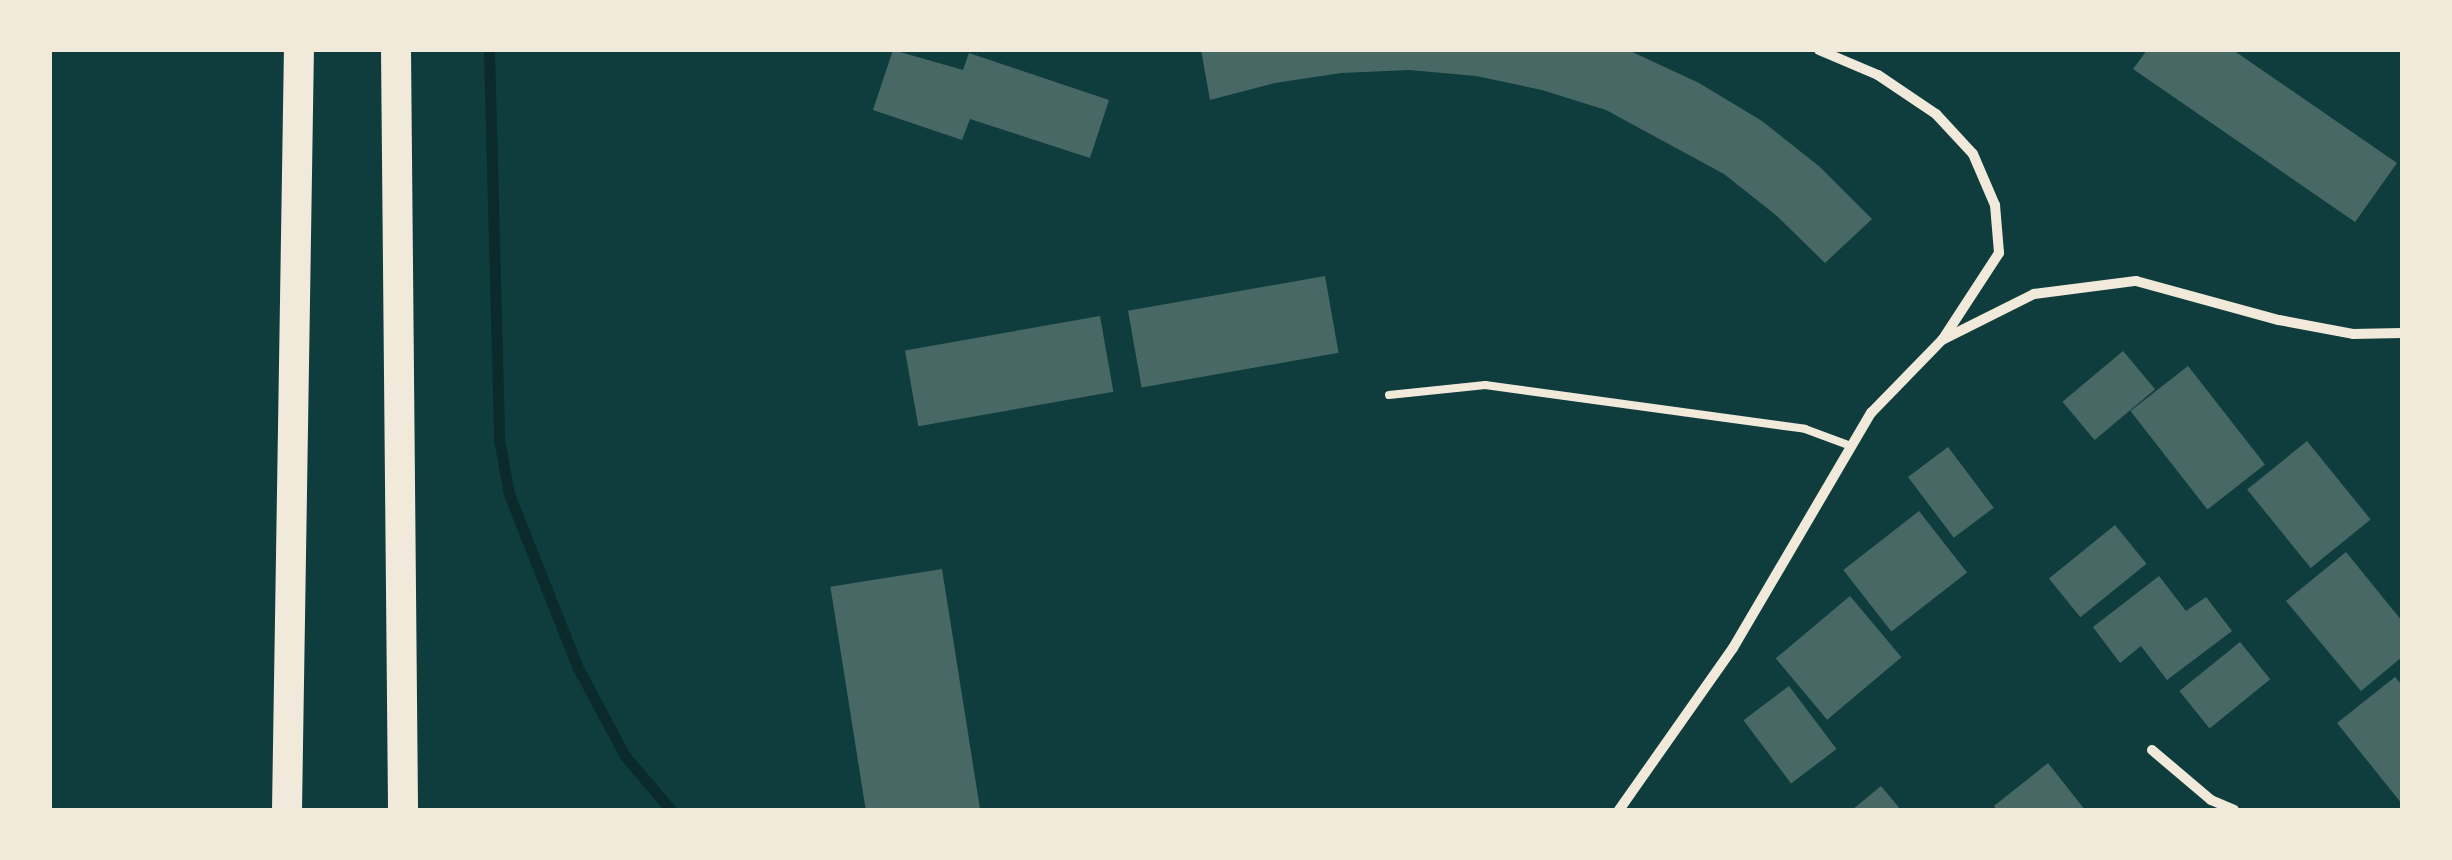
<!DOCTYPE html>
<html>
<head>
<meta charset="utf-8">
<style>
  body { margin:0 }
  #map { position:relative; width:2452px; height:860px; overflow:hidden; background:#0f3d3e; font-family:Inter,sans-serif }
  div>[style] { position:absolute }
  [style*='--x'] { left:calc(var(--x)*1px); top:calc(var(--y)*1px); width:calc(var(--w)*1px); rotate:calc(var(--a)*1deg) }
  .stream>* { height:11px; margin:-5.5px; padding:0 5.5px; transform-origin:5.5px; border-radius:5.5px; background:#0a2a2b }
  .building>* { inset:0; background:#486865; transform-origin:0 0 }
  .service>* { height:8px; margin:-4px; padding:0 4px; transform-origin:4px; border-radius:4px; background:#f1e9da }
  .minor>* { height:10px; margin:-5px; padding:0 5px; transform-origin:5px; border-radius:5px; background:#f1e9da }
  .motorway>* { height:30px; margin:-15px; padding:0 15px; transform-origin:15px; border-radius:15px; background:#f1e9da }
  span { translate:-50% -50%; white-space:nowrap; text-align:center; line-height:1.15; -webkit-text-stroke:10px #f1e9da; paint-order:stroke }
  .frame { position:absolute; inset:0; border:52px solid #f1e9da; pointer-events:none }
</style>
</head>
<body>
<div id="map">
  <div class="stream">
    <i style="--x:489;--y:50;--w:389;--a:88.5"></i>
    <i style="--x:499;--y:439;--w:56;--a:79.7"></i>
    <i style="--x:509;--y:494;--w:187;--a:68.4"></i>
    <i style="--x:578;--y:668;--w:100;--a:61.9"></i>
    <i style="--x:625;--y:756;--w:71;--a:49.6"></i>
  </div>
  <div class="building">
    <i style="clip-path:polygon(893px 50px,963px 70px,969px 53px,1109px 100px,1090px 158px,970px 119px,962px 140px,873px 110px)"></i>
    <i style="clip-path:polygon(1201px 50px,1628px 50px,1699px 83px,1762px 121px,1820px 167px,1872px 219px,1825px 263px,1777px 216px,1724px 174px,1606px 110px,1542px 90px,1476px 76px,1409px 70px,1341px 73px,1275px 83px,1210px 100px)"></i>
    <i style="clip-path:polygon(2147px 50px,2233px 50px,2397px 163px,2355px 222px,2133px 69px)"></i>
    <i style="left:1325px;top:276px;width:78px;height:200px;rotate:80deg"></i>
    <i style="left:1100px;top:316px;width:77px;height:198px;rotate:80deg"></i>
    <i style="left:2123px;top:351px;width:50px;height:79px;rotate:50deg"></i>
    <i style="left:2188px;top:366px;width:125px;height:73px;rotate:52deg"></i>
    <i style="left:2307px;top:441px;width:101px;height:77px;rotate:51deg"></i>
    <i style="left:1948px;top:447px;width:76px;height:50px;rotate:53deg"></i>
    <i style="left:1919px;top:511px;width:78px;height:96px;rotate:52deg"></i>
    <i style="left:2115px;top:525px;width:50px;height:85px;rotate:51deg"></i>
    <i style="clip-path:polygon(2346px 552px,2402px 621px,2402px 657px,2361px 691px,2286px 601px)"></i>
    <i style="left:942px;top:569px;width:244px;height:113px;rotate:81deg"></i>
    <i style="clip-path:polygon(2159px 576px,2186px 611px,2206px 597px,2232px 631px,2167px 680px,2141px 646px,2120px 663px,2093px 627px)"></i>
    <i style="left:1850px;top:596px;width:80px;height:97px;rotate:50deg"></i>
    <i style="left:2240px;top:642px;width:48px;height:78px;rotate:51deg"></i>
    <i style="clip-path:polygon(2395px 677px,2402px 685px,2402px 804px,2337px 723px)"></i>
    <i style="left:1789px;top:686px;width:79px;height:57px;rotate:53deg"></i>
    <i style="clip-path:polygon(2048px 763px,2085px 810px,1997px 810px,1994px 806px)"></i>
    <i style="clip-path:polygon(1881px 786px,1901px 810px,1852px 810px)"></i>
  </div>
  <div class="service">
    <i style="--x:1389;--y:395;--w:97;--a:-5.9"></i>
    <i style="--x:1485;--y:385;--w:323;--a:7.8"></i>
    <i style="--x:1805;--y:429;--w:49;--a:20.3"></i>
  </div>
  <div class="minor">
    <i style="--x:1819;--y:50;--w:64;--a:23"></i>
    <i style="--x:1878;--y:75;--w:70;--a:33.9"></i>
    <i style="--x:1936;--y:114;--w:54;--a:47.2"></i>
    <i style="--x:1973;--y:154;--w:56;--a:66.7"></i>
    <i style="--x:1995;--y:205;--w:48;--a:85.2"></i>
    <i style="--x:1999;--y:253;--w:103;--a:123.1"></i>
    <i style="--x:2152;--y:750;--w:77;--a:40.3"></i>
    <i style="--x:2211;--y:800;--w:25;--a:23"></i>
    <i style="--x:1619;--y:810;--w:198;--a:-54.9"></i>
    <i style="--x:1733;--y:648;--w:273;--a:-59.6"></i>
    <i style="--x:1871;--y:413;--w:102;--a:-45.8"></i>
    <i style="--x:1942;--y:340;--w:103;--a:-26.6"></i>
    <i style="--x:2034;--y:294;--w:103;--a:-7.3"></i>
    <i style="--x:2136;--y:281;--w:148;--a:15.3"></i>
    <i style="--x:2279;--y:320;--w:75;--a:10.7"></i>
    <i style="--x:2353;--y:334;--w:49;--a:-1.2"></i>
  </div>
  <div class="motorway">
    <i style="--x:396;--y:50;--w:760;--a:89.47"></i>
    <i style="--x:287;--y:810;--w:760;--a:-89.1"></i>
  </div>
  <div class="frame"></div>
</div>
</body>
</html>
